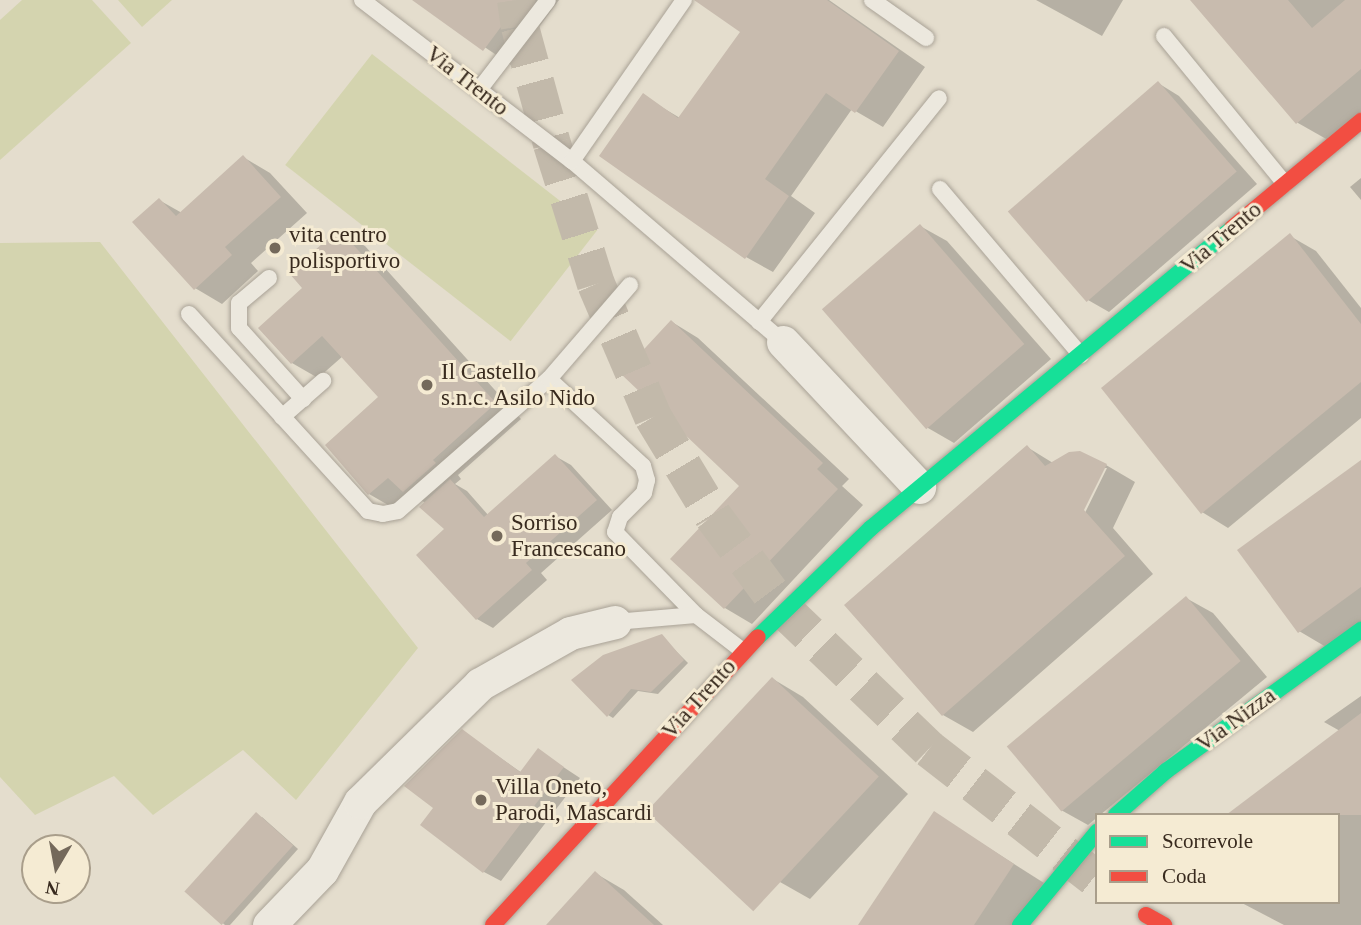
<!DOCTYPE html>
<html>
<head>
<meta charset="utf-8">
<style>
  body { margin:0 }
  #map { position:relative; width:1361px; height:925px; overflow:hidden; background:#e4ddcd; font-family:Georgia,serif }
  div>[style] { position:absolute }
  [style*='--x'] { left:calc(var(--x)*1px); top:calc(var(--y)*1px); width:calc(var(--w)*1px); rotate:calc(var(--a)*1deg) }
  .green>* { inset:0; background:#d4d4af; transform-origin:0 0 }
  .shadow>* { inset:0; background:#0003 }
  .building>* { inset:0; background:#c8bbae; transform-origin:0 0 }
  .secondary-tunnel>* { height:38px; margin-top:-19px; transform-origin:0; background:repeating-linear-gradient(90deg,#c2b9aa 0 38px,transparent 0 57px) }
  .roads { filter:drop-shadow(0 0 2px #a9a296) drop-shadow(0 0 2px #a9a296) }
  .lane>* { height:16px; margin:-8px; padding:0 8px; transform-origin:8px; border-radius:8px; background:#ece8de }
  .street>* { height:33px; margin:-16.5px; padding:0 16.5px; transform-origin:16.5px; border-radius:16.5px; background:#ece8de }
  .fast>* { height:16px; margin:-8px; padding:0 8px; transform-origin:8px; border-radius:8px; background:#16e098 }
  .jam>* { height:16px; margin:-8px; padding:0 8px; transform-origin:8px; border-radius:8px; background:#f24e42 }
  .dots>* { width:19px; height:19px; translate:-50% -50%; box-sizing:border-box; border:4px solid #f5ebd3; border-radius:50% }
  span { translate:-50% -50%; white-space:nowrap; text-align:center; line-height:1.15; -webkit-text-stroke:6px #f5ebd3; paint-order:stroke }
  .street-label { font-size:23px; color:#382a1e }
  .poi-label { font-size:23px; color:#382a1e }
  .left { translate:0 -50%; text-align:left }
  .legend { position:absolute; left:1095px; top:813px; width:245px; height:91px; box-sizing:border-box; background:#f5ebd3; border:2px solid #a99e8b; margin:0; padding:9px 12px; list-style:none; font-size:21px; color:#382a1e }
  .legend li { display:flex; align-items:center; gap:14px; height:35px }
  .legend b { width:35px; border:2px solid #a99e8b }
  .north { position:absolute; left:21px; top:834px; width:70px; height:70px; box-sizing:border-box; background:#f5ebd3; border:2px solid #a99e8b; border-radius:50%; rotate:190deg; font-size:19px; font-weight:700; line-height:28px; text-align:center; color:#382a1e }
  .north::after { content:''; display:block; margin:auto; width:24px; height:32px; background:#74695b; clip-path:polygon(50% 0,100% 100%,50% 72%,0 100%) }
</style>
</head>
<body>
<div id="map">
  <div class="green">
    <i style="clip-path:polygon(22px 0,92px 0,131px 43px,0 160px,0 20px)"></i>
    <i style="clip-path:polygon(118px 0,172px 0,142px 27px)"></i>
    <i style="left:372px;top:54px;width:286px;height:141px;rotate:38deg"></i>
    <i style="clip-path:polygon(100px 242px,418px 648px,296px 800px,243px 750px,153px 815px,114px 776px,35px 815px,0 777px,0 243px)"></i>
  </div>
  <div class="shadow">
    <i style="clip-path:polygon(415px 0,559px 0,511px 65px)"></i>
    <i style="clip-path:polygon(719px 0,829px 0,925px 67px,883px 127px,852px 109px,791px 196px,815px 213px,773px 272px,746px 257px,643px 96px,680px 118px,742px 32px)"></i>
    <i style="clip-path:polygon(1036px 0,1123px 0,1102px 36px)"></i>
    <i style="clip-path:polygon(1192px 0,1361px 0,1361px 112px,1328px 140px,1298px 123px)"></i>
    <i style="clip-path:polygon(1158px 83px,1179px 96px,1257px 184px,1109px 312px,1088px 300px)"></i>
    <i style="clip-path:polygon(243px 157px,270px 173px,307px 213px,251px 263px,258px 271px,222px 304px,195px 288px,159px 200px,182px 213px)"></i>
    <i style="clip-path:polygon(1361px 178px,1361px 200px,1350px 187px)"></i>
    <i style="clip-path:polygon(920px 226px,947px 241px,1051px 359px,954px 443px,928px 428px)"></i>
    <i style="clip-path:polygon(339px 232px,365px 246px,521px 419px,458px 475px,461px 479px,455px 484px,467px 491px,489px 516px,555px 456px,571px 465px,612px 510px,541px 573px,547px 580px,493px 628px,477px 619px,419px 555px,447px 530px,426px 503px,411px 495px,395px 509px,369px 494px,381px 398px,343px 356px,318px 378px,292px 363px,261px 328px,305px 288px)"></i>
    <i style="clip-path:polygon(1290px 236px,1316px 251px,1361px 308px,1361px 418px,1228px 528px,1202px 512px)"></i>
    <i style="clip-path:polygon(672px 322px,698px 338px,849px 479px,842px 486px,863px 505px,752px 624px,725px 608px,741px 486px)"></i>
    <i style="clip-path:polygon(evenodd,1027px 447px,1053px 463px,1106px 465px,1135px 482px,1113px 528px,1153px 574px,973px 732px,943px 715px,846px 605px,1027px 447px,1103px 468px,1107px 468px,1082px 519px,1078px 517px,1103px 468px)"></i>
    <i style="clip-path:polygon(1361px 462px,1361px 622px,1326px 647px,1299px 631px)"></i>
    <i style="clip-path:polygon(1186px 598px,1213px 613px,1267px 677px,1088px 825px,1061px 810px)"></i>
    <i style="clip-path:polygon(661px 636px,688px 663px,658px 694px,638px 691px,613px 718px,608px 715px)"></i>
    <i style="clip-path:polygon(773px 679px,803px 697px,908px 794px,810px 899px,780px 882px)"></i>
    <i style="clip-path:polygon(1361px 696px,1361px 925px,1284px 925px,1240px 902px,1338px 902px,1340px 731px,1324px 722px)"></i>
    <i style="clip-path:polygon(462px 731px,522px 773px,539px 751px,580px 778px,501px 881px,484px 872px,436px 807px)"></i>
    <i style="clip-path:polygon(934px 813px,1044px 883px,1016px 925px,860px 925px)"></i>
    <i style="clip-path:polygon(262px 817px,298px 849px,230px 925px,225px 925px,187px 892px)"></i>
    <i style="clip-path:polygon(595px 873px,624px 890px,663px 925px,548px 925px)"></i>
  </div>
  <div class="building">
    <i style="clip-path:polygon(412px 0,521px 0,483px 51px)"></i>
    <i style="clip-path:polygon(694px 0,827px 0,899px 51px,855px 113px,826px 93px,765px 179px,789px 196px,745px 259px,599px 156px,643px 93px,678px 118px,740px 32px)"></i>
    <i style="clip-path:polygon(1190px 0,1288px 0,1312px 28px,1345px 0,1361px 0,1361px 69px,1296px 124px)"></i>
    <i style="left:1158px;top:81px;width:120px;height:199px;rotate:49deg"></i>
    <i style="clip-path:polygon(243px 155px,281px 197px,225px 247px,232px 255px,194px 290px,132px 222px,159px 198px,176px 216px)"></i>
    <i style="left:920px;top:224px;width:159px;height:130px;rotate:49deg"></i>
    <i style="clip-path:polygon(339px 229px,496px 403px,433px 460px,436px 463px,403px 492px,388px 478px,368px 495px,325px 445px,378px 397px,322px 336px,291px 364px,258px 328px,302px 288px,289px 273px)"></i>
    <i style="clip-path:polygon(1290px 233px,1361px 324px,1361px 382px,1201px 514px,1101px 388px)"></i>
    <i style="clip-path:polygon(671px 320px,823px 463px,817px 469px,838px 489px,724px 609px,670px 559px,739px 486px,621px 374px)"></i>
    <i style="clip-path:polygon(1027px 445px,1045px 466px,1069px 452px,1080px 451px,1107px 464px,1084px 510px,1125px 556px,942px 716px,844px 605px)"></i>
    <i style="clip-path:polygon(555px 454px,597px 500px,526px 563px,532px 570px,476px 620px,416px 555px,444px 529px,419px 507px,450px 479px,484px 517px)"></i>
    <i style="clip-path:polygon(1361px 460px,1361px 587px,1298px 633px,1237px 550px)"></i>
    <i style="left:1186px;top:596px;width:85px;height:234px;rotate:50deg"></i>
    <i style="clip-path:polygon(662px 634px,684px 660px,651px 692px,631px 689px,607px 717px,571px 680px,603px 655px)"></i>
    <i style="left:772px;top:677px;width:146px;height:184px;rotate:43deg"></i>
    <i style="clip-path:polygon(1361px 713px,1361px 815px,1226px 815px)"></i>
    <i style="clip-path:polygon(462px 729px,520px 772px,538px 748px,564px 767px,483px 873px,420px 825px,433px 808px,404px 786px)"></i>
    <i style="clip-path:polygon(934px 811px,1014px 864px,974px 925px,858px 925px)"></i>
    <i style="left:256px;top:812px;width:50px;height:107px;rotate:42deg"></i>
    <i style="clip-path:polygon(595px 871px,654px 925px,546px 925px)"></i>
  </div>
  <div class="secondary-tunnel">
    <i style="--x:516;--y:0;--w:27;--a:82"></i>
    <i style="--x:520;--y:27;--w:121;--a:74.7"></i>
    <i style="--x:552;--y:144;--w:147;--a:72.6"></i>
    <i style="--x:596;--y:284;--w:145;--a:66.8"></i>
    <i style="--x:653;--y:417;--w:116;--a:58.8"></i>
    <i style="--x:713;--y:516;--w:114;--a:53.2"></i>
    <i style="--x:781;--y:607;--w:205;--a:43.8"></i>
    <i style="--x:929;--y:749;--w:213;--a:37.9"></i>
  </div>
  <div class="roads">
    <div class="lane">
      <i style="--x:362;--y:0;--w:265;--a:37.5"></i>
      <i style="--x:572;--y:161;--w:278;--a:40.6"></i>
      <i style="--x:872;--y:0;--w:66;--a:35.1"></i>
      <i style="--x:1164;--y:36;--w:191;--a:50.7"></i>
      <i style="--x:479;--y:90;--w:113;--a:-52.5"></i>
      <i style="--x:572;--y:161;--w:196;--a:-55.2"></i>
      <i style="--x:940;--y:189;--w:218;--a:49.7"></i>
      <i style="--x:269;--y:278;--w:39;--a:140"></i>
      <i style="--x:239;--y:303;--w:25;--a:90"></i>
      <i style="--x:239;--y:328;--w:96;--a:48"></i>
      <i style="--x:189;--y:314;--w:266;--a:47.7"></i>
      <i style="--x:368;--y:511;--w:15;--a:11"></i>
      <i style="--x:383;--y:514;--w:15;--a:-11"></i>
      <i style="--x:398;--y:511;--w:201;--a:-41.2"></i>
      <i style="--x:549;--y:379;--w:128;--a:42.8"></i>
      <i style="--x:643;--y:466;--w:15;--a:74"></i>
      <i style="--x:647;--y:480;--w:13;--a:103"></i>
      <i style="--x:644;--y:493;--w:34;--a:135"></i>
      <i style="--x:620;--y:517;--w:16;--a:108"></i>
      <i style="--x:615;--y:532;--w:116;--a:45.7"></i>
      <i style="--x:759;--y:322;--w:287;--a:-51.2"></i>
      <i style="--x:549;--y:379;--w:124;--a:-49.2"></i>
      <i style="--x:282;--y:417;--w:55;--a:-41.3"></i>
      <i style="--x:615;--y:622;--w:81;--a:-4.9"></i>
      <i style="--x:696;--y:615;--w:59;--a:37.5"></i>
    </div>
    <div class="street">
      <i style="--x:783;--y:342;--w:199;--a:46.8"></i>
      <i style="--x:269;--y:925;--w:76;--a:-46.1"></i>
      <i style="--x:322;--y:870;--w:78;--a:-60.8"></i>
      <i style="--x:360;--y:802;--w:168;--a:-44.5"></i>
      <i style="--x:480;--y:684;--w:103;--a:-29.5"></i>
      <i style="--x:570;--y:633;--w:46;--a:-13.7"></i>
    </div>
    <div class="fast">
      <i style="--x:758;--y:637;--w:157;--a:-44"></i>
      <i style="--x:871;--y:528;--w:469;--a:-39.7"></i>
      <i style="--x:1116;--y:815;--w:67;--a:-41.3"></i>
      <i style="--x:1166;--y:771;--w:241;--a:-35.9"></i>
      <i style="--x:1020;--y:925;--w:121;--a:-50.4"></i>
    </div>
    <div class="jam">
      <i style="--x:1232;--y:228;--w:168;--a:-39.7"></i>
      <i style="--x:1146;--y:915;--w:21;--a:29"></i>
      <i style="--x:493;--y:925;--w:391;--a:-47.4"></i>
    </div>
  </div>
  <div class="dots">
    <i style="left:275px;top:248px;background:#74695b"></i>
    <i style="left:427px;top:385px;background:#74695b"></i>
    <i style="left:497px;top:536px;background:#74695b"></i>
    <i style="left:481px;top:800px;background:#74695b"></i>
  </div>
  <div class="street-label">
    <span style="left:467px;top:81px;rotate:38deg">Via Trento</span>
    <span style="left:1221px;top:238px;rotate:-40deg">Via Trento</span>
    <span style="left:699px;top:699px;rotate:-48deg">Via Trento</span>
    <span style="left:1236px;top:720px;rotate:-36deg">Via Nizza</span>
  </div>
  <div class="poi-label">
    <span class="left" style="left:289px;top:248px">vita centro<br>polisportivo</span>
    <span class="left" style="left:441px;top:385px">Il Castello<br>s.n.c. Asilo Nido</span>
    <span class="left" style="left:511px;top:536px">Sorriso<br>Francescano</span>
    <span class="left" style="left:495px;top:800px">Villa Oneto,<br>Parodi, Mascardi</span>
  </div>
  <ul class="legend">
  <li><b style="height:9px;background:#16e098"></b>Scorrevole</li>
  <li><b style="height:9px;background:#f24e42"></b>Coda</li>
  </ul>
  <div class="north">N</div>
</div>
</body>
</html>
